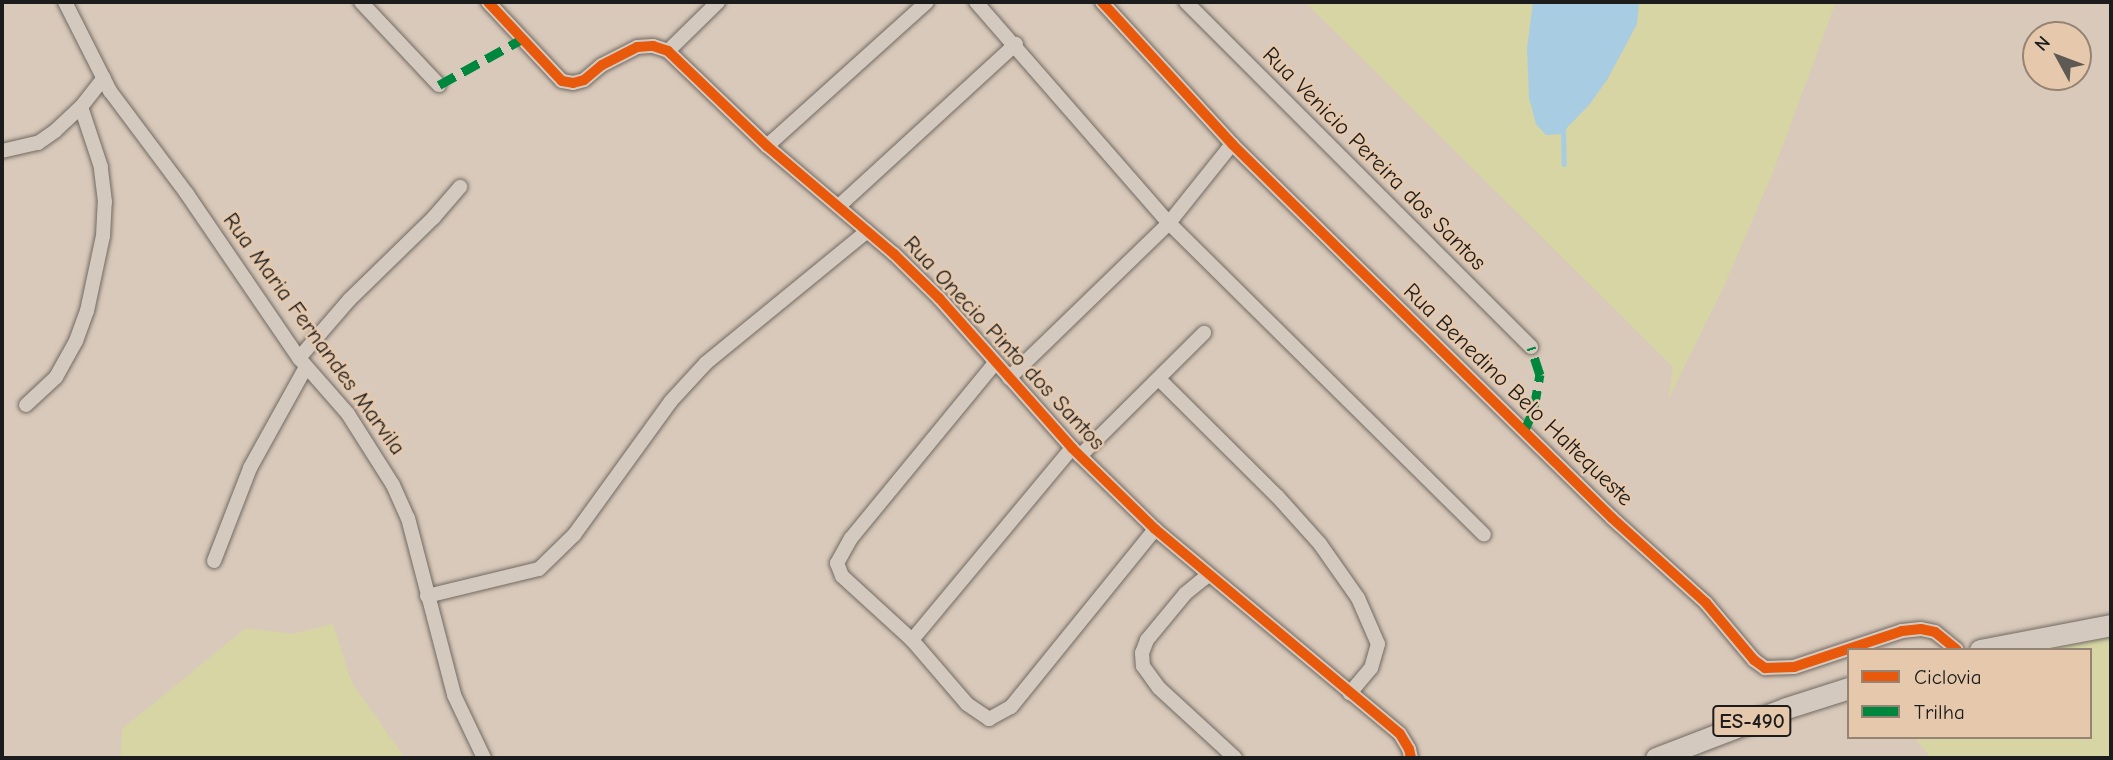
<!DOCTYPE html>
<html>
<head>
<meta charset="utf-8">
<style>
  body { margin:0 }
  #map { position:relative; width:2113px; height:760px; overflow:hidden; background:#d9c9ba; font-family:"Comic Neue",sans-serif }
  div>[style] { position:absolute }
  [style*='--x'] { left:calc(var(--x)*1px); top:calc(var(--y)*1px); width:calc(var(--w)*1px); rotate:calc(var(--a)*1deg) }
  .green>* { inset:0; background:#d6d5a3 }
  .water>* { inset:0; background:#a8cde2 }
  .stream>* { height:5px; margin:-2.5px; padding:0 2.5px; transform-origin:2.5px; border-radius:2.5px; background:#a8cde2 }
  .roads { filter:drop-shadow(0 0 2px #716a63) drop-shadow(0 0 2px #716a63) }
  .street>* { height:14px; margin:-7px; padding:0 7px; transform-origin:7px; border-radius:7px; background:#d4c9bf }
  .primary>* { height:21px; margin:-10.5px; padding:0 10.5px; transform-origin:10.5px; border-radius:10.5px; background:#d4c9bf }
  .quiet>* { height:9px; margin-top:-4.5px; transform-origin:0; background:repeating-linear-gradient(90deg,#00873e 0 18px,transparent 0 27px) }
  .cycleway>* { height:10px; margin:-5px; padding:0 5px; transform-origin:5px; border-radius:5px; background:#e8590c }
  span { translate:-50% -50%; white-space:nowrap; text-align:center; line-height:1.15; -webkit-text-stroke:5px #e6c9ad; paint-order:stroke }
  .shield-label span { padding:2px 5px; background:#e6c9ad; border:2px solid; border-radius:5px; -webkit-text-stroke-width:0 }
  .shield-label { font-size:21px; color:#1c1c1c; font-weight:700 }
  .street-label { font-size:23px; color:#1c1c1c }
  .frame { position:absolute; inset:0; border:4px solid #1c1c1c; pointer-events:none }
  .legend { position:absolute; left:1847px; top:648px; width:245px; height:91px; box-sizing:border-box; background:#e6c9ad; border:2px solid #958473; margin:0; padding:9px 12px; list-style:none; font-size:21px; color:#1c1c1c }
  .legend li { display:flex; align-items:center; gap:14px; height:35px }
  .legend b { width:35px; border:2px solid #958473 }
  .north { position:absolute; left:2022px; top:21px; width:70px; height:70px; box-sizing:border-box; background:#e6c9ad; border:2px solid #958473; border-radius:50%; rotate:311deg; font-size:19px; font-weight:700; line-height:28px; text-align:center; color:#1c1c1c }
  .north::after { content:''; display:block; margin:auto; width:24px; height:32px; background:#5e5953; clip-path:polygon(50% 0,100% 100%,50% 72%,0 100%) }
</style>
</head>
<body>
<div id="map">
  <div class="green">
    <i style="clip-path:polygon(1305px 2px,1533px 2px,1527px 49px,1589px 105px,1607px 80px,1637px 24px,1639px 2px,1836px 2px,1771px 177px,1724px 286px,1668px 400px,1673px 367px)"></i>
    <i style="clip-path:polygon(333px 624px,352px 683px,405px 758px,121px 758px,122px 729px,246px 628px,292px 634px)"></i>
    <i style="clip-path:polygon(2111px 634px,2111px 758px,1931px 758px,1914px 737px,2090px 737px,2090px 650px,2027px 650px)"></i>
  </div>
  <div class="water">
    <i style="clip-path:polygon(1533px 2px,1639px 2px,1637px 24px,1607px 80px,1589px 105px,1561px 134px,1546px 135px,1536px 124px,1529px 98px,1527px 49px)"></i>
  </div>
  <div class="stream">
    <i style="--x:1563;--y:125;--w:39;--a:89"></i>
  </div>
  <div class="roads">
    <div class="street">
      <i style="--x:65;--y:2;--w:100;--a:63.2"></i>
      <i style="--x:110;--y:91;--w:129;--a:53.2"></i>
      <i style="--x:187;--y:194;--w:199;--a:55.7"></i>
      <i style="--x:299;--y:358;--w:74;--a:48.8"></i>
      <i style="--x:348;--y:414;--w:84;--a:57.6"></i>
      <i style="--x:393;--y:485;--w:36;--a:66"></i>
      <i style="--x:408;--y:518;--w:183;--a:75.4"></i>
      <i style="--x:454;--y:695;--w:70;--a:64.5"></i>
      <i style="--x:361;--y:2;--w:114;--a:46.8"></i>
      <i style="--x:488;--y:2;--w:108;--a:46.9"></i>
      <i style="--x:562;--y:81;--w:11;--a:10"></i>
      <i style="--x:573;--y:83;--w:11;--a:-15"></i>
      <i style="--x:584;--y:80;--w:23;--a:-40"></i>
      <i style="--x:602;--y:65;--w:39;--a:-27"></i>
      <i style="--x:637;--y:47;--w:16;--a:-4"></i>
      <i style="--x:653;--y:46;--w:16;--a:18"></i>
      <i style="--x:668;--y:51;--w:137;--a:43.8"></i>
      <i style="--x:767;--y:146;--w:167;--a:40.4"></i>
      <i style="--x:894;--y:254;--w:63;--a:44.4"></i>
      <i style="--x:939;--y:298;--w:200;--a:48.4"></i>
      <i style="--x:1072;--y:448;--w:116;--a:44.3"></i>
      <i style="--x:1155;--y:529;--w:319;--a:39.9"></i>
      <i style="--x:1400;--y:734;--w:17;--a:59"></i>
      <i style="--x:1409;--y:749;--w:9;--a:77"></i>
      <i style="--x:976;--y:2;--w:293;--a:48.9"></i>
      <i style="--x:1169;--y:223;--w:443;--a:44.7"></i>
      <i style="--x:1102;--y:2;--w:193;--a:47.5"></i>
      <i style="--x:1232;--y:144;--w:533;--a:44.54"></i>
      <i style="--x:1612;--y:518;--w:127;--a:42.1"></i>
      <i style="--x:1706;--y:603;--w:75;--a:49.9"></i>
      <i style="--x:1754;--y:660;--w:14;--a:36"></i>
      <i style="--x:1765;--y:668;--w:29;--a:-2"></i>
      <i style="--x:1794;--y:667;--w:114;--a:-18.4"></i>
      <i style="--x:1902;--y:631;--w:19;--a:-6"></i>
      <i style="--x:1921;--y:629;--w:14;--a:12"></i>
      <i style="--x:1935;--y:632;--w:28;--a:39"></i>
      <i style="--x:1186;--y:2;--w:488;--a:45"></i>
      <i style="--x:668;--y:51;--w:70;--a:-44.4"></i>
      <i style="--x:767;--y:146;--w:215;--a:-42"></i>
      <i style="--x:2;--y:151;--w:37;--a:-13"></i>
      <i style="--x:38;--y:143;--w:21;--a:-35"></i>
      <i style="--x:55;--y:131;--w:35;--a:-43"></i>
      <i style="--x:81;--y:107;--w:37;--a:-52"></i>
      <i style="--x:839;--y:206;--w:240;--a:-42.5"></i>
      <i style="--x:299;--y:358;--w:77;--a:-49.2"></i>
      <i style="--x:349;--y:300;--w:119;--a:-44.3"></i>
      <i style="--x:434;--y:217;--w:40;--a:-49"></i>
      <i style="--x:995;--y:363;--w:227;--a:129.4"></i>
      <i style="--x:851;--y:538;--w:29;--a:119"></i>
      <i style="--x:837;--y:563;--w:14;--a:69"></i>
      <i style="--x:842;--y:576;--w:95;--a:42.4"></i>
      <i style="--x:912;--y:640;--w:84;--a:49.3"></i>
      <i style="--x:967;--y:704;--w:27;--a:34"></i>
      <i style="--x:989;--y:719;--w:25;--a:-29"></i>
      <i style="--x:1011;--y:707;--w:229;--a:-51"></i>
      <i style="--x:1009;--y:378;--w:223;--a:-44.1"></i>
      <i style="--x:1169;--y:223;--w:101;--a:-51.4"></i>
      <i style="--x:1159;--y:379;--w:166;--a:44.8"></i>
      <i style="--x:1277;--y:496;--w:64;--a:48.1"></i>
      <i style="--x:1320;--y:544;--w:66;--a:54.9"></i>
      <i style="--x:1358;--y:598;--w:50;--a:66.5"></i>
      <i style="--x:1378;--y:644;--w:25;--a:106"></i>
      <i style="--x:1371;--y:668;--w:33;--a:130"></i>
      <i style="--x:26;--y:405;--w:41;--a:-43"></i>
      <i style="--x:56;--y:377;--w:41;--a:-60.9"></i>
      <i style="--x:76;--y:341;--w:32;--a:-70"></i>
      <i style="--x:87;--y:311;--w:77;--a:-78"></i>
      <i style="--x:103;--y:236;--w:34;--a:-87"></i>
      <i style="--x:105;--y:202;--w:35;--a:-97"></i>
      <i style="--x:101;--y:167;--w:63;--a:-108.4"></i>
      <i style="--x:1080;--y:456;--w:175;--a:-44.8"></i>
      <i style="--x:214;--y:561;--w:100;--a:-68.8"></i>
      <i style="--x:250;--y:468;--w:115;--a:-61"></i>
      <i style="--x:1207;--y:576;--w:28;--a:141"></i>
      <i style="--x:1185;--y:594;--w:60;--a:129.6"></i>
      <i style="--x:1147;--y:640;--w:14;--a:111"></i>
      <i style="--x:1142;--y:653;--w:13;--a:86"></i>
      <i style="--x:1143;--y:666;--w:27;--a:54"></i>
      <i style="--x:1159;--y:688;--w:103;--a:42.6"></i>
      <i style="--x:427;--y:596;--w:115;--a:-13.6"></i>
      <i style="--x:539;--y:569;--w:49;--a:-44.2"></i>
      <i style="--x:574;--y:535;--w:165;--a:-54.1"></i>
      <i style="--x:671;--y:401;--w:52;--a:-47.4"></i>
      <i style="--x:706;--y:363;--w:208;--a:-39.3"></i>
      <i style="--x:912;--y:640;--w:250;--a:-50.2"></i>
    </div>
    <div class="primary">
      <i style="--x:1980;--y:650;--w:133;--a:-10.8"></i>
      <i style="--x:1656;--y:758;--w:139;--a:-21"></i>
      <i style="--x:1786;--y:708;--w:66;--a:-17.6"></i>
    </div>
  </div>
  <div class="quiet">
    <i style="--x:439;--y:85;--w:95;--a:-29"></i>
    <i style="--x:1524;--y:432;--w:26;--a:-67"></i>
    <i style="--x:1534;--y:408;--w:34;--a:-80"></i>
    <i style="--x:1540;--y:375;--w:29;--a:-108"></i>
  </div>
  <div class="cycleway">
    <i style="--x:488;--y:2;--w:108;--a:46.9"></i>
    <i style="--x:562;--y:81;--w:11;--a:10"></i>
    <i style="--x:573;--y:83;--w:11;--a:-15"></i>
    <i style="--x:584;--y:80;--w:23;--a:-40"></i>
    <i style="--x:602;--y:65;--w:39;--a:-27"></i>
    <i style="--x:637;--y:47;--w:16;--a:-4"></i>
    <i style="--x:653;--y:46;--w:16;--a:18"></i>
    <i style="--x:668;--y:51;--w:137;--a:43.8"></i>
    <i style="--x:767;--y:146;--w:167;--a:40.4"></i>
    <i style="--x:894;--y:254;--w:63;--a:44.4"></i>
    <i style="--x:939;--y:298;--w:200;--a:48.4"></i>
    <i style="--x:1072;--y:448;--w:116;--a:44.3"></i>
    <i style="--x:1155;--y:529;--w:319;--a:39.9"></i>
    <i style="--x:1400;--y:734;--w:17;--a:59"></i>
    <i style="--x:1409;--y:749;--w:9;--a:77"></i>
    <i style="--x:1102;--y:2;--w:193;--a:47.5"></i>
    <i style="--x:1232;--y:144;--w:533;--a:44.54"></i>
    <i style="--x:1612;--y:518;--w:127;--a:42.1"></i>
    <i style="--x:1706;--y:603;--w:75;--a:49.9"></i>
    <i style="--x:1754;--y:660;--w:14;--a:36"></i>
    <i style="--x:1765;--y:668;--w:29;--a:-2"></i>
    <i style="--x:1794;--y:667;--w:114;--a:-18.4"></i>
    <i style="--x:1902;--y:631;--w:19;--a:-6"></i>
    <i style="--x:1921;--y:629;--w:14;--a:12"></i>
    <i style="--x:1935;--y:632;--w:28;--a:39"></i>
  </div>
  <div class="shield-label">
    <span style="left:1752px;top:721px">ES-490</span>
  </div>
  <div class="street-label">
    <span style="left:1374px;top:159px;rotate:45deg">Rua Venicio Pereira dos Santos</span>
    <span style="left:314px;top:334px;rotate:54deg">Rua Maria Fernandes Marvila</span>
    <span style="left:1004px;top:343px;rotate:47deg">Rua Onecio Pinto dos Santos</span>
    <span style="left:1518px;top:395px;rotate:44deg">Rua Benedino Belo Haltequeste</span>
  </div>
  <div class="frame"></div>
  <ul class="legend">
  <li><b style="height:9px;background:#e8590c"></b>Ciclovia</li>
  <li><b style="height:9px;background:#00873e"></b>Trilha</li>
  </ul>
  <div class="north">N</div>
</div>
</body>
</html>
